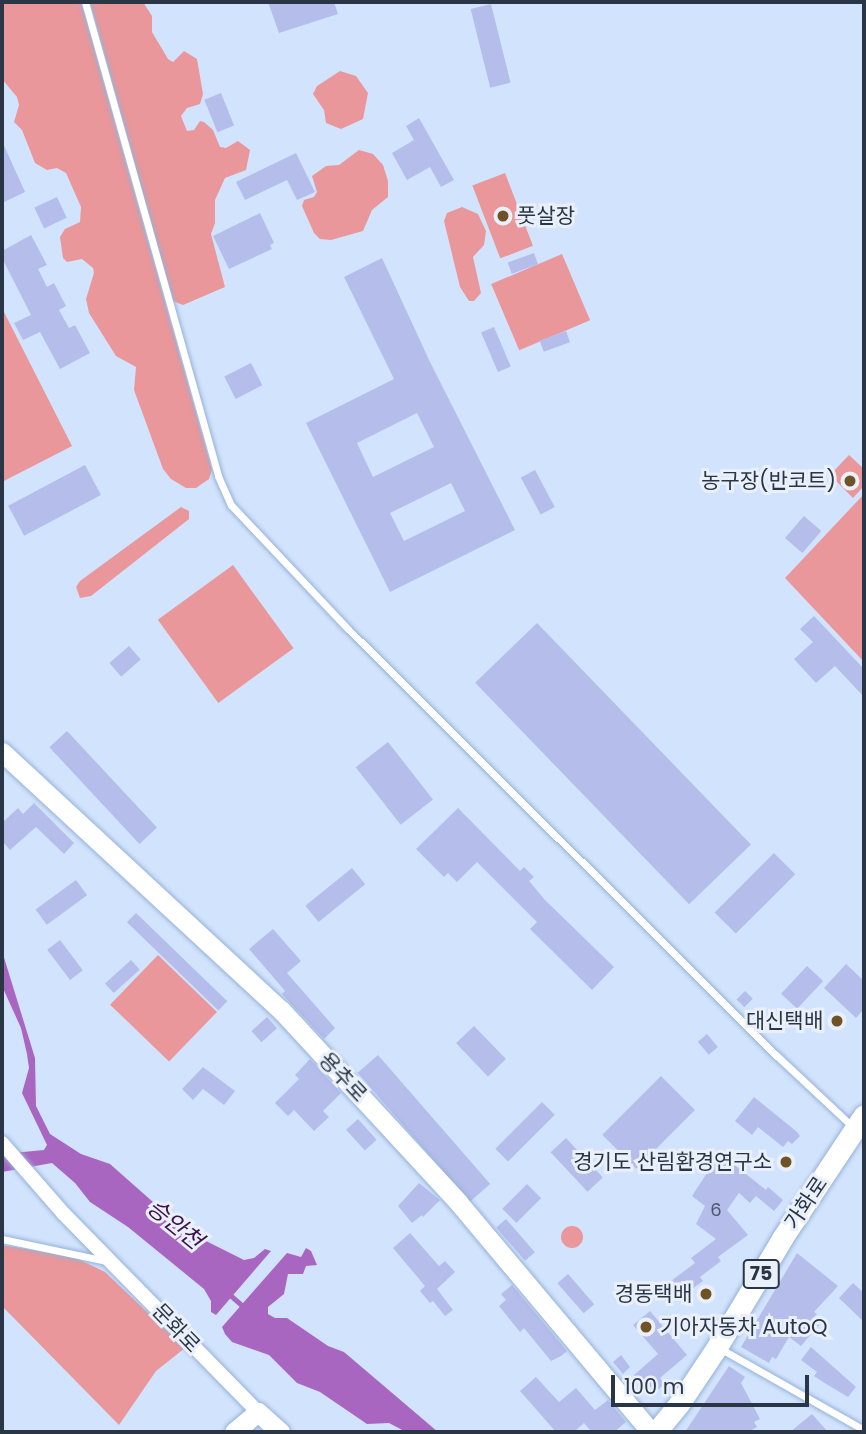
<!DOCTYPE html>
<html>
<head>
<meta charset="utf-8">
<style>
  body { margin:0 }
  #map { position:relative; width:866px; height:1434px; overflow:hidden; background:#d2e4fd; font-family:Poppins,"Noto Sans KR",sans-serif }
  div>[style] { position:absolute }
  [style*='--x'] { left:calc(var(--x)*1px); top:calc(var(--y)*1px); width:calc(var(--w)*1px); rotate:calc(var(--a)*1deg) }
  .green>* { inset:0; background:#e9979a; transform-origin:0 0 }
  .round { border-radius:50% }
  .water>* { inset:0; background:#a966c1 }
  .stream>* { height:4.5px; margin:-2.25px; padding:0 2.25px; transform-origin:2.25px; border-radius:2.25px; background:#a966c1 }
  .building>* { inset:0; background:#b5bdeb; transform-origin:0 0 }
  .roads { filter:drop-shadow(0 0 2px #95b1d9) drop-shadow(0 0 2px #95b1d9) }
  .lane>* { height:7px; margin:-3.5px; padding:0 3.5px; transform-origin:3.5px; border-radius:3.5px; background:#fff }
  .street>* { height:14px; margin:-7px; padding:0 7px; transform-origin:7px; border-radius:7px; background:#fff }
  .secondary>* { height:19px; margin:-9.5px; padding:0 9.5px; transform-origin:9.5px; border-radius:9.5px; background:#fff }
  .primary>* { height:21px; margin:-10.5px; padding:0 10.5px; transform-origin:10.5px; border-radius:10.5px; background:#fff }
  .dots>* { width:19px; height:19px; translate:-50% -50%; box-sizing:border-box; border:4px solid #eaf0f9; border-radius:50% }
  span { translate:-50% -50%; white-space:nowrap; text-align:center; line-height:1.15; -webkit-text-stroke:6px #eaf0f9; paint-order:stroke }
  .number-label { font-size:18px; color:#4d586f }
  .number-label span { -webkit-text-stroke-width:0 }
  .shield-label span { padding:2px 5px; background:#eaf0f9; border:2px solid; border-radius:5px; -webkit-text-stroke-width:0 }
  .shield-label { font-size:19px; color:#2a3646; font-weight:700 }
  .poi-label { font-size:21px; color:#2a3646 }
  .left { translate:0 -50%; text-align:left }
  .right { translate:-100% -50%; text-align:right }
  .street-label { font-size:21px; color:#2a3646 }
  .water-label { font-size:23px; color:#3e114c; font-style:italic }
  .frame { position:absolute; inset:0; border:4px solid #2a3646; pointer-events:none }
  .scale { position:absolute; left:611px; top:1375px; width:198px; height:32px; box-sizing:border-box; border:4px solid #2a3646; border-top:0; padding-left:9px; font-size:21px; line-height:24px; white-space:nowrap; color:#2a3646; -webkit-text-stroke:5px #eaf0f9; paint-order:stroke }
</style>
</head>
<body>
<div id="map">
  <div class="green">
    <i style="clip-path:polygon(2px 2px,81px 2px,212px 470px,209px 479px,196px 488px,186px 488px,171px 479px,163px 469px,134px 390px,136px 367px,116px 356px,89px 313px,86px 299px,94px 273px,93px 268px,82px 259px,67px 262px,63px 258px,60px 237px,65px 229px,80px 222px,81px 207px,66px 173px,57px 168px,47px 170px,35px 163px,22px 130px,14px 122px,19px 105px,17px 97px,2px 79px)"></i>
    <i style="clip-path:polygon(90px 2px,143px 2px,152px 16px,152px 32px,168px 59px,173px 62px,184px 51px,197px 59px,203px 94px,200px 104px,187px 108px,181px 116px,187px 131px,194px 130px,200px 121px,204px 122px,213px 130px,220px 147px,226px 148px,238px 141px,250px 150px,246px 170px,225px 178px,215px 200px,215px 223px,211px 234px,225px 287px,183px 305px,173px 301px)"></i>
    <i style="clip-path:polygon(340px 71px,356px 76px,368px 93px,363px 119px,341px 129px,326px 123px,324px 110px,313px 94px,317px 86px)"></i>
    <i style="clip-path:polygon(359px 150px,373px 154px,383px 165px,388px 181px,388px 197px,372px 210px,363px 231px,331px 240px,320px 239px,314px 233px,302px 206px,304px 200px,314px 197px,317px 192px,312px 176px,326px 166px,339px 165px)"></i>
    <i style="left:505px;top:173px;width:78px;height:35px;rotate:69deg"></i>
    <i style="clip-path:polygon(462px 207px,478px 214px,486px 231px,484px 245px,473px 257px,481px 293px,474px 301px,469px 301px,460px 287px,444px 221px,447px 213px)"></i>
    <i style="left:562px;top:254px;width:72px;height:77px;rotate:67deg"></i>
    <i style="clip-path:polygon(2px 308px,72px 446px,2px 482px)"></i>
    <i style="clip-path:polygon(849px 455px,864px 469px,864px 486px,853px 498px,830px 475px)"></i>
    <i style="clip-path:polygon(864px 494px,864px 662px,785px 578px)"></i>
    <i style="clip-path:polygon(181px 507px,189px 511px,189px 519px,91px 596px,80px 598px,76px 587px,80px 581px)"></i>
    <i style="left:233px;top:565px;width:103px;height:93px;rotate:54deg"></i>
    <i style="left:158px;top:955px;width:82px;height:69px;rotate:44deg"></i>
    <i class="round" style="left:561px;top:1226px;width:22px;height:22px"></i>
    <i style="clip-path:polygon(2px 1245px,74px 1257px,105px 1272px,185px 1348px,156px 1371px,119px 1425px,2px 1306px)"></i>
  </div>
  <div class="water">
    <i style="clip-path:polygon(2px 951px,35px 1058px,36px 1106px,50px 1134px,81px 1154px,110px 1164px,179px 1225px,204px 1240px,244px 1260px,254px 1258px,265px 1249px,271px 1251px,216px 1315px,211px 1312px,211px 1301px,204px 1289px,128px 1227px,90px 1202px,75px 1183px,52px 1163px,2px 1172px,2px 1154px,44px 1150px,47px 1145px,22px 1093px,29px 1068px,27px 1054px,21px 1028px,2px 986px)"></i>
    <i style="clip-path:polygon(306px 1248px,311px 1251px,317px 1265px,306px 1266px,303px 1274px,288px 1274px,284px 1294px,268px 1307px,268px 1314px,275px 1318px,287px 1318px,328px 1346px,344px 1352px,438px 1432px,406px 1432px,389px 1423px,367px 1424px,320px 1392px,297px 1383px,269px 1355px,232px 1342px,225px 1334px,222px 1327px,287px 1253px,301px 1257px)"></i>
  </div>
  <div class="stream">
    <i style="--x:228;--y:1293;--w:23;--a:41"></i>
  </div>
  <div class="building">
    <i style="clip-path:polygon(268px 2px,334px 2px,338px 14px,279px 33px)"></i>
    <i style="left:491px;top:4px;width:81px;height:21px;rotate:76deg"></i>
    <i style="left:221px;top:93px;width:35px;height:18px;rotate:68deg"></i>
    <i style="clip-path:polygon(419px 118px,454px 180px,441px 187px,430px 167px,407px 180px,392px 153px,414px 140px,406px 126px)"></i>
    <i style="clip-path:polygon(2px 141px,25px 192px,2px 203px)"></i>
    <i style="clip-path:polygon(296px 153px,315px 192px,297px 200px,287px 180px,245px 200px,236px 182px)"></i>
    <i style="left:57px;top:197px;width:23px;height:25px;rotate:65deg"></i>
    <i style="clip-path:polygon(260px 213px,274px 243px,270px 245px,272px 249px,229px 269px,213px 236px)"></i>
    <i style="clip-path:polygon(31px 235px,47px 265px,38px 269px,47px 287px,54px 283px,66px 306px,59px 310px,69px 328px,75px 325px,90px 353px,60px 369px,40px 332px,23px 340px,14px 323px,31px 315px,2px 258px,2px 251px)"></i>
    <i style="left:534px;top:253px;width:12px;height:28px;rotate:70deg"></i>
    <i style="clip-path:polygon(evenodd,382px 258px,430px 362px,515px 530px,390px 592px,306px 423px,394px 379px,344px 277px,382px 258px,417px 413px,434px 447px,373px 477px,357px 443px,417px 413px,382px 258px,451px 483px,465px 511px,404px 541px,390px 513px,451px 483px)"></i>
    <i style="left:494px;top:327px;width:43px;height:14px;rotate:67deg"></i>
    <i style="left:566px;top:331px;width:12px;height:28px;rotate:70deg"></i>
    <i style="left:251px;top:363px;width:25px;height:30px;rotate:63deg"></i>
    <i style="left:85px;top:465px;width:34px;height:87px;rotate:62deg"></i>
    <i style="left:535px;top:470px;width:42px;height:16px;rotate:62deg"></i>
    <i style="left:804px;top:516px;width:23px;height:29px;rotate:41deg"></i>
    <i style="clip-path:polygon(814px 616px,864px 669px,864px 697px,835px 666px,816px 683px,794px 659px,813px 642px,800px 629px)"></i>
    <i style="left:537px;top:623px;width:308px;height:86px;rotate:46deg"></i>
    <i style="left:129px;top:646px;width:18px;height:26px;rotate:49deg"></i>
    <i style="left:67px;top:731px;width:132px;height:24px;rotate:47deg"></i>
    <i style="left:388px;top:742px;width:73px;height:41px;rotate:52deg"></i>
    <i style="clip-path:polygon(34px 803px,74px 843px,64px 854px,36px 827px,10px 850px,2px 841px,2px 823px,18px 808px,23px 814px)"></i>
    <i style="clip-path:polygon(458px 808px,520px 871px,524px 867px,534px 877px,529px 881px,545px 900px,614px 967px,592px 990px,530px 929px,537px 922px,477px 862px,457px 882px,448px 873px,444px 877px,416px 849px)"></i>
    <i style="left:774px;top:853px;width:30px;height:84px;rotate:45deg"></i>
    <i style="left:352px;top:868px;width:21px;height:60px;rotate:51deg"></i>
    <i style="left:76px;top:880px;width:19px;height:50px;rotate:54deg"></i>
    <i style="left:136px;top:913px;width:127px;height:13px;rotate:44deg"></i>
    <i style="clip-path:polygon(273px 929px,301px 961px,287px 973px,335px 1028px,324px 1039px,282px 994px,285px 991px,249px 949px)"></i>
    <i style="left:60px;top:940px;width:38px;height:16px;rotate:53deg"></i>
    <i style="left:131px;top:960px;width:13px;height:35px;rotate:48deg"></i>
    <i style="clip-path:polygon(846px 964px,864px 981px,864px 1009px,856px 1018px,824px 988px)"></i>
    <i style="left:807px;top:966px;width:22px;height:38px;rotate:43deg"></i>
    <i style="left:745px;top:991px;width:11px;height:12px;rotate:45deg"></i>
    <i style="left:267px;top:1017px;width:15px;height:21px;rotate:48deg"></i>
    <i style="left:474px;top:1026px;width:46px;height:25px;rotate:46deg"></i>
    <i style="left:707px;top:1034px;width:17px;height:12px;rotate:50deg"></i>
    <i style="left:378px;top:1055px;width:171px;height:27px;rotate:49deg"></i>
    <i style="clip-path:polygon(310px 1059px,341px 1093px,323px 1111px,329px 1117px,314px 1131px,294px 1110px,288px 1116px,275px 1103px,299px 1079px,295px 1075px)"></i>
    <i style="clip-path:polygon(203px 1067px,235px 1091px,224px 1105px,203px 1089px,193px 1100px,182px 1089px)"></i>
    <i style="left:661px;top:1076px;width:48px;height:83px;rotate:45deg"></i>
    <i style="clip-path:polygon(754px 1097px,796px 1131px,800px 1136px,792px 1144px,788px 1141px,783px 1147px,758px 1127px,752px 1135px,735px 1121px)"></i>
    <i style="left:542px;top:1102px;width:18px;height:66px;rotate:45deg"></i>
    <i style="left:358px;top:1119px;width:28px;height:16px;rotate:48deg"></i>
    <i style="left:566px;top:1138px;width:54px;height:21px;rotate:47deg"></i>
    <i style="clip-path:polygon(720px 1153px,766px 1190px,768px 1187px,783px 1200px,774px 1211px,756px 1196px,750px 1203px,739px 1193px,727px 1210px,748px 1235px,718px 1257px,721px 1261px,700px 1277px,703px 1281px,682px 1296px,671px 1281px,695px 1263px,691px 1258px,716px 1239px,696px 1224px,705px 1206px,692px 1196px)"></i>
    <i style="clip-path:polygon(419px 1183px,440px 1200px,423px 1217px,422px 1215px,412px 1223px,398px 1206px)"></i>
    <i style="left:527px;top:1184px;width:20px;height:35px;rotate:45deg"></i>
    <i style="left:506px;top:1219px;width:44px;height:13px;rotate:49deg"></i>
    <i style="clip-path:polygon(410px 1233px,439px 1266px,445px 1261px,455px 1272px,437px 1289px,453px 1310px,445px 1316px,433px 1301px,430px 1303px,420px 1291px,425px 1286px,393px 1248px)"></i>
    <i style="clip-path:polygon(797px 1253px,838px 1286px,814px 1312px,817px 1314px,812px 1319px,819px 1325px,801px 1346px,789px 1337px,776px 1359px,772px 1357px,769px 1363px,741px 1347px)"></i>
    <i style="left:568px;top:1274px;width:40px;height:14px;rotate:49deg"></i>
    <i style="clip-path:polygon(853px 1283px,864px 1293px,864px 1322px,839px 1298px)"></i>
    <i style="clip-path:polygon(512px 1285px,567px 1351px,561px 1356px,551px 1361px,524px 1328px,520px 1332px,499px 1306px,506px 1300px,501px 1294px)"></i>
    <i style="clip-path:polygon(650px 1311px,687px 1355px,660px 1378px,665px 1384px,655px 1392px,647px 1383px,643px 1386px,634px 1375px,658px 1354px,633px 1325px)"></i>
    <i style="clip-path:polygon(811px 1347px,856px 1387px,848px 1397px,823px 1382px,814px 1376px,817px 1372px,801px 1360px)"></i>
    <i style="clip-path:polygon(621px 1355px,630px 1367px,623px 1374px,613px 1362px)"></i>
    <i style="clip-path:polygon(729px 1366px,745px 1377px,741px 1383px,760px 1419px,754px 1422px,757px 1427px,748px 1432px,685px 1432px)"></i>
    <i style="clip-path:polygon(536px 1377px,559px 1402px,576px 1388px,595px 1410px,608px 1400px,626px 1422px,614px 1432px,592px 1432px,584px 1423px,574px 1432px,556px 1432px,520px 1391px)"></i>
    <i style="clip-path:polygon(812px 1414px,828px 1432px,790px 1432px)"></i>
  </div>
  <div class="roads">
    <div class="lane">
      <i style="--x:85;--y:2;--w:492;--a:74.3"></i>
      <i style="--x:218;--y:476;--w:32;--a:66"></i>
      <i style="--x:231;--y:505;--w:170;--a:46.7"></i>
      <i style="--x:348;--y:629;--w:604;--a:44.87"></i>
      <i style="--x:776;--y:1055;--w:104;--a:43.1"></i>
      <i style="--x:2;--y:1239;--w:106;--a:11.9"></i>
      <i style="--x:721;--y:1349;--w:164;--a:29.5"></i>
    </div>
    <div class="street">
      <i style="--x:2;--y:1143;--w:94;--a:48.9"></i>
      <i style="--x:64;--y:1214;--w:277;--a:45.6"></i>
    </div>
    <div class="secondary">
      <i style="--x:2;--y:752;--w:380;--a:42.8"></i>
      <i style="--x:281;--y:1010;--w:261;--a:47.3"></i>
      <i style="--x:458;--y:1202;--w:300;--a:50"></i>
      <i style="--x:234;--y:1432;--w:31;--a:-40"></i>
      <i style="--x:258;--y:1412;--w:30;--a:42"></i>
    </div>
    <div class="primary">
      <i style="--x:656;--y:1432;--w:36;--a:-51"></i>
      <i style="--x:679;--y:1404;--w:69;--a:-56.3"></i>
      <i style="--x:717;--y:1347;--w:128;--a:-59"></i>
      <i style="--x:783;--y:1237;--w:146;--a:-56.4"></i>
    </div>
  </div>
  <div class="dots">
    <i style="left:503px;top:216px;background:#6f5326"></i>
    <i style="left:850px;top:481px;background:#6f5326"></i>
    <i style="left:837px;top:1021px;background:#6f5326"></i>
    <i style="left:786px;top:1162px;background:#6f5326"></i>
    <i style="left:706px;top:1294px;background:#6f5326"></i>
    <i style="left:646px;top:1327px;background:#6f5326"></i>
  </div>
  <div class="number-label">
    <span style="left:716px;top:1210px">6</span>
  </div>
  <div class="shield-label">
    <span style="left:761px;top:1274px">75</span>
  </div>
  <div class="poi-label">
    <span class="left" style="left:517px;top:216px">풋살장</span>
    <span class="right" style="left:836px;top:481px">농구장(반코트)</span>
    <span class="right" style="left:823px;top:1021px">대신택배</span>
    <span class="right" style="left:772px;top:1162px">경기도 산림환경연구소</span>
    <span class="right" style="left:692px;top:1294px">경동택배</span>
    <span class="left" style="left:660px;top:1327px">기아자동차 AutoQ</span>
  </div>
  <div class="street-label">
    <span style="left:343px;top:1077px;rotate:47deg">용추로</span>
    <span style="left:806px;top:1203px;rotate:-56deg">가화로</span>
    <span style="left:176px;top:1328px;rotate:46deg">문화로</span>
  </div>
  <div class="water-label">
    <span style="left:175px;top:1224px;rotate:39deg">승안천</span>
  </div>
  <div class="frame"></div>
  <div class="scale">100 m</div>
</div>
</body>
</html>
